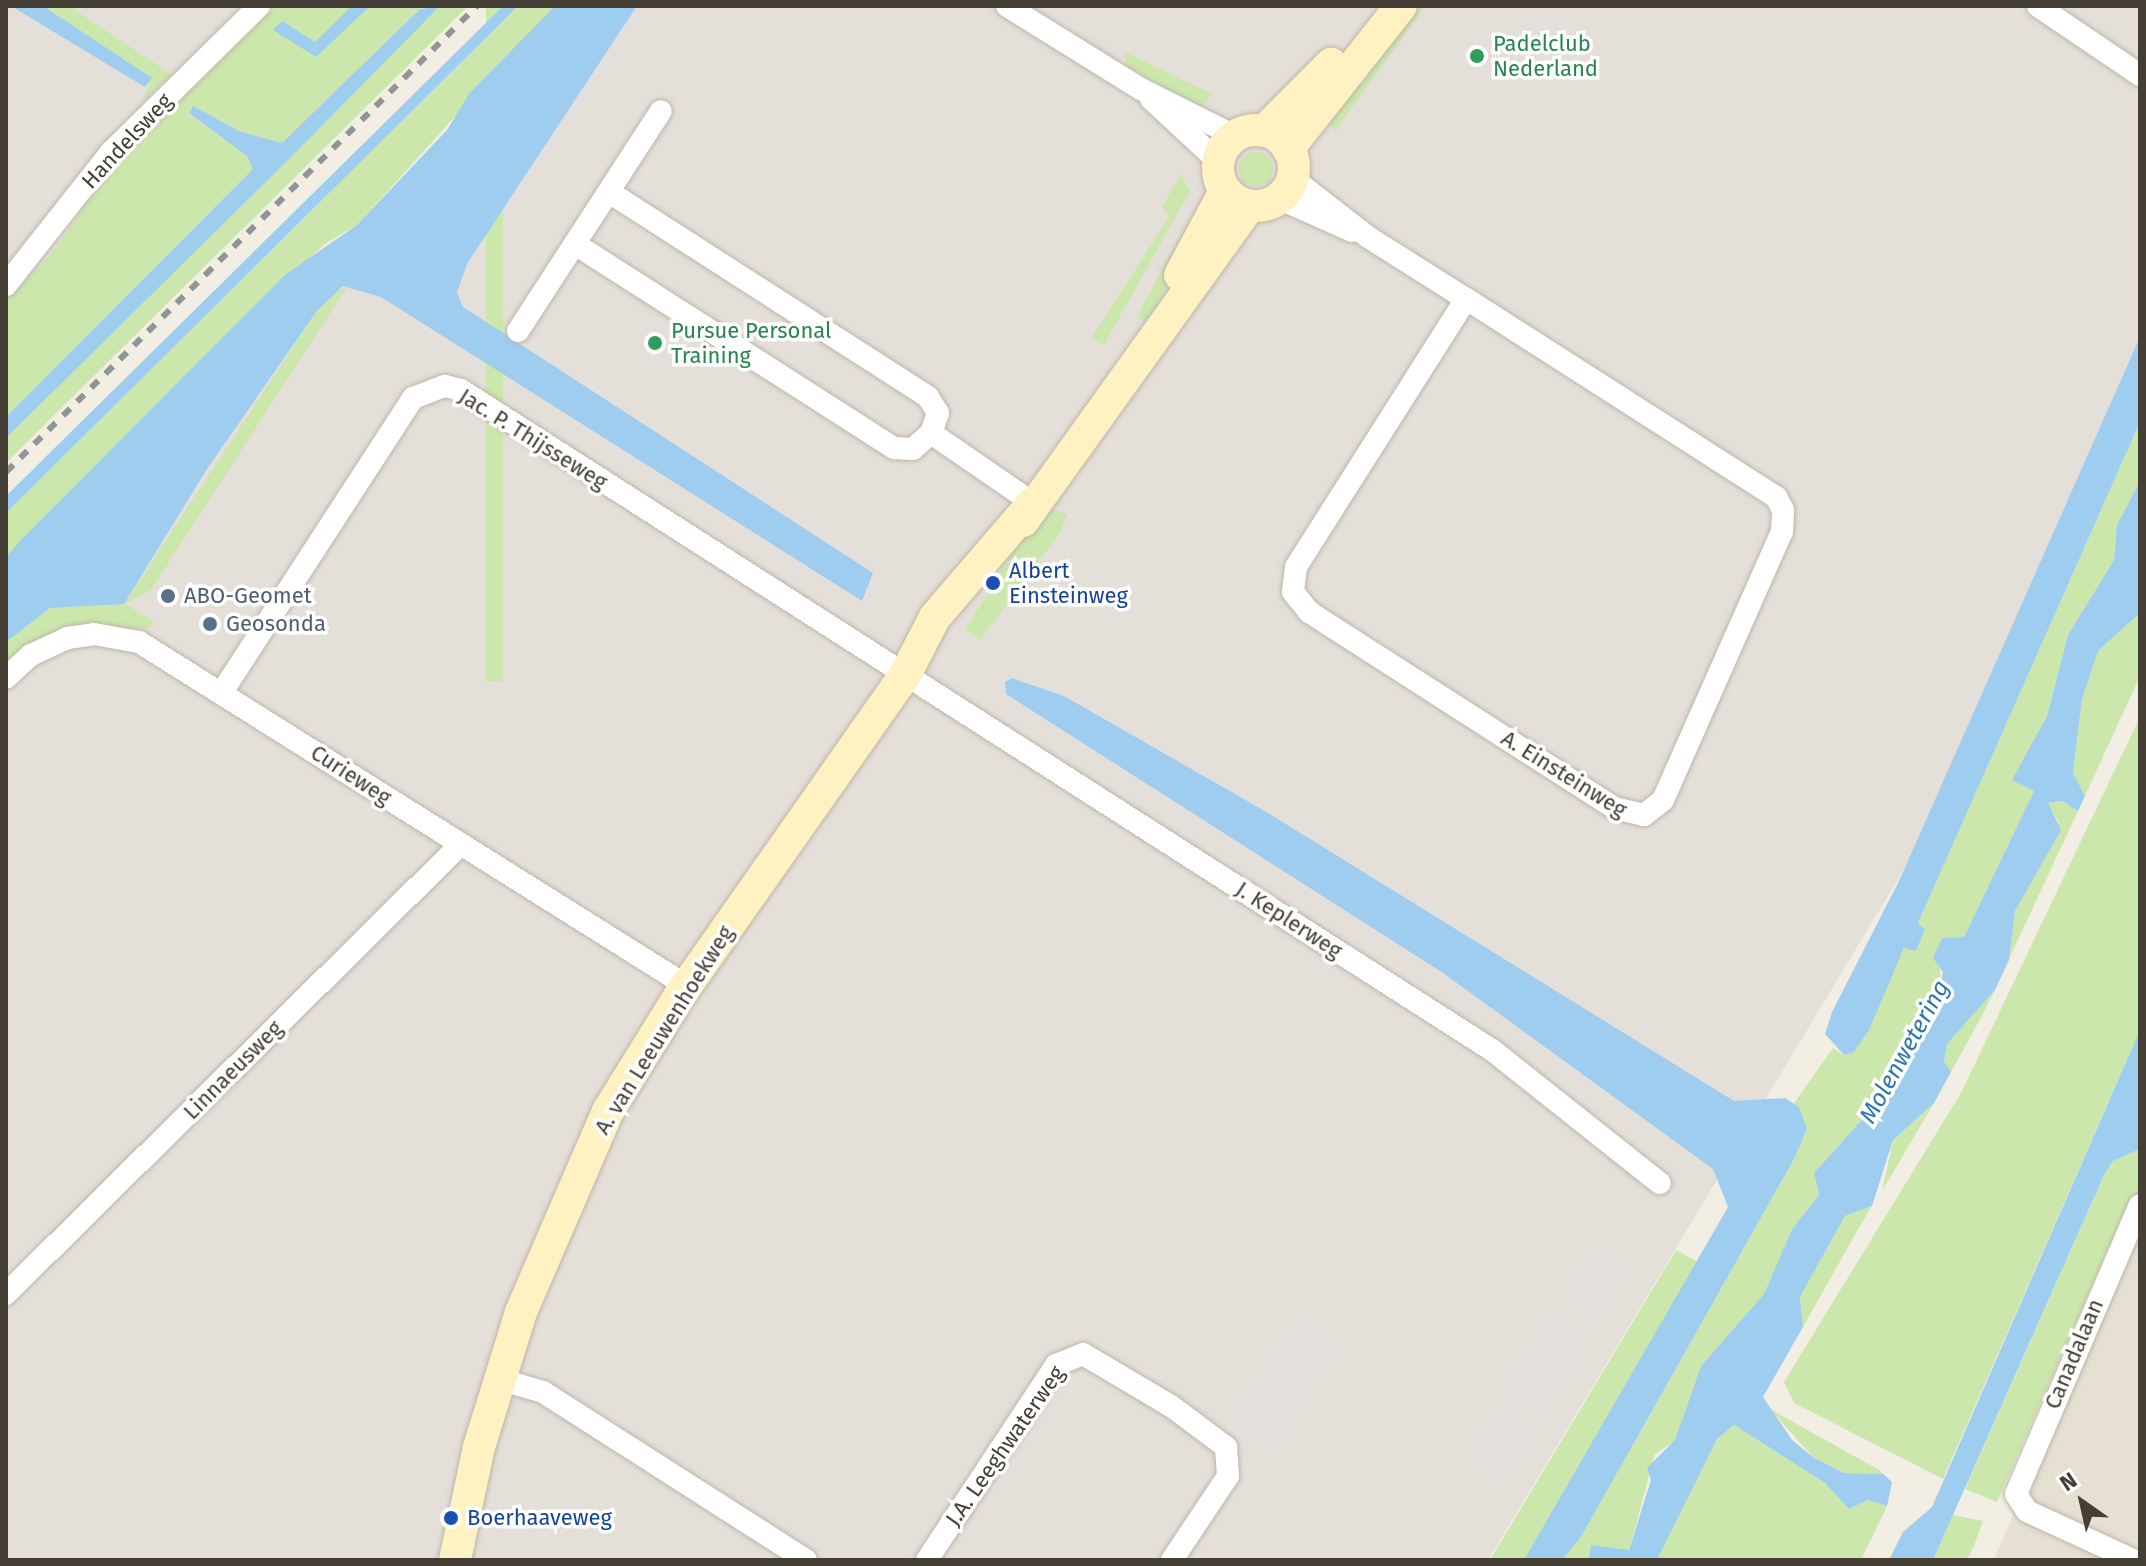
<!DOCTYPE html>
<html>
<head>
<meta charset="utf-8">
<style>
  body { margin:0 }
  #map { position:relative; width:2146px; height:1566px; overflow:hidden; background:#f2eee4; font-family:"Fira Sans",sans-serif }
  div>[style] { position:absolute }
  [style*='--x'] { left:calc(var(--x)*1px); top:calc(var(--y)*1px); width:calc(var(--w)*1px); rotate:calc(var(--a)*1deg) }
  .residential>* { inset:0; background:#e6e0d2 }
  .industrial>* { inset:0; background:#e4dfd9 }
  .green>* { inset:0; background:#cbe7ac; transform-origin:0 0 }
  .round { border-radius:50% }
  .parking>* { inset:0; background:#e3e0dc; transform-origin:0 0 }
  .water>* { inset:0; background:#9fcdf0 }
  .roads { filter:drop-shadow(0 0 2px #bdb6a7) drop-shadow(0 0 2px #bdb6a7) }
  .street>* { height:22px; margin:-11px; padding:0 11px; transform-origin:11px; border-radius:11px; background:#fff }
  .secondary>* { height:32px; margin:-16px; padding:0 16px; transform-origin:16px; border-radius:16px; background:#fef1c2 }
  .secondary>.ring { margin:-16px; padding:0; box-sizing:content-box; background:none; border:32px solid #fef1c2; border-radius:50% }
  .rail>* { height:6px; margin-top:-3px; transform-origin:0; background:repeating-linear-gradient(90deg,#949494 0 10px,transparent 0 20px) }
  .dots>* { width:22px; height:22px; translate:-50% -50%; box-sizing:border-box; border:4px solid #fff; border-radius:50% }
  span { translate:-50% -50%; white-space:nowrap; text-align:center; line-height:1.15; -webkit-text-stroke:7px #fff; paint-order:stroke }
  .leisure-label { font-size:22px; color:#27864d }
  .left { translate:0 -50%; text-align:left }
  .street-label { font-size:22px; color:#443e34 }
  .transit-label { font-size:22px; color:#164399 }
  .service-label { font-size:22px; color:#4e5e75 }
  .water-label { font-size:24px; color:#2e76af; font-style:italic }
  .frame { position:absolute; inset:0; border:8px solid #443e34; pointer-events:none }
  .north { position:absolute; left:2042px; top:1462px; width:80px; height:80px; -webkit-text-stroke:6px #fff; paint-order:stroke; rotate:326deg; font-size:22px; font-weight:700; line-height:32px; text-align:center; color:#443e34 }
  .north::after { content:''; display:block; margin:auto; width:28px; height:36px; background:#443e34; clip-path:polygon(50% 0,100% 100%,50% 72%,0 100%) }
</style>
</head>
<body>
<div id="map">
  <div class="residential">
    <i style="clip-path:polygon(2140px 1230px,2140px 1560px,1994px 1560px,2026px 1484px)"></i>
  </div>
  <div class="industrial">
    <i style="clip-path:polygon(6px 6px,423px 6px,6px 417px)"></i>
    <i style="clip-path:polygon(637px 6px,2140px 6px,2140px 380px,1903px 871px,1488px 1560px,6px 1560px,6px 606px,339px 262px,467px 264px)"></i>
  </div>
  <div class="green">
    <i style="clip-path:polygon(43px 6px,69px 6px,171px 74px,143px 101px,151px 78px)"></i>
    <i style="clip-path:polygon(276px 6px,423px 6px,282px 143px,241px 132px,193px 106px,189px 114px,247px 156px,253px 169px,6px 417px,6px 301px,51px 254px,118px 162px)"></i>
    <i style="clip-path:polygon(440px 6px,468px 6px,6px 463px,6px 438px)"></i>
    <i style="left:486px;top:6px;width:17px;height:675px"></i>
    <i style="clip-path:polygon(518px 6px,555px 6px,357px 225px,326px 243px,233px 328px,6px 557px,6px 513px)"></i>
    <i style="clip-path:polygon(1413px 6px,1425px 6px,1336px 130px,1318px 117px)"></i>
    <i style="clip-path:polygon(1123px 51px,1212px 94px,1201px 108px,1128px 66px)"></i>
    <i class="round" style="left:1239px;top:152px;width:34px;height:34px"></i>
    <i style="clip-path:polygon(1181px 174px,1190px 191px,1104px 345px,1091px 339px,1169px 217px,1162px 207px)"></i>
    <i style="clip-path:polygon(1189px 221px,1197px 226px,1151px 316px,1143px 321px,1137px 316px)"></i>
    <i style="clip-path:polygon(347px 287px,151px 590px,125px 604px,154px 622px,149px 628px,65px 628px,35px 641px,6px 664px,6px 642px,50px 608px,124px 604px,316px 312px,332px 292px)"></i>
    <i style="clip-path:polygon(2140px 422px,2140px 481px,2117px 525px,2114px 560px,2068px 635px,2047px 716px,2013px 780px,2034px 791px,1964px 937px,1941px 939px,1940px 987px,1924px 1020px,1893px 1054px,1896px 1063px,1877px 1103px,1814px 1173px,1819px 1195px,1792px 1229px,1764px 1294px,1701px 1366px,1675px 1441px,1655px 1454px,1629px 1550px,1620px 1560px,1562px 1560px,1581px 1537px,1794px 1159px,1807px 1129px,1794px 1103px,1833px 1048px,1844px 1055px,1854px 1052px,1905px 947px,1916px 951px,1925px 931px,1918px 923px)"></i>
    <i style="clip-path:polygon(1050px 508px,1068px 515px,1058px 535px,980px 640px,965px 630px,1036px 515px)"></i>
    <i style="clip-path:polygon(2140px 613px,2140px 676px,2085px 796px,2073px 773px,2082px 699px,2098px 651px)"></i>
    <i style="clip-path:polygon(2140px 717px,2140px 1030px,1943px 1479px,1794px 1403px,1784px 1382px,1961px 1093px)"></i>
    <i style="clip-path:polygon(2062px 801px,2078px 811px,2009px 959px,2015px 911px,2059px 823px,2047px 803px)"></i>
    <i style="clip-path:polygon(1995px 990px,1984px 1012px,1951px 1072px,1944px 1061px,1947px 1044px)"></i>
    <i style="clip-path:polygon(1934px 1103px,1882px 1191px,1893px 1140px)"></i>
    <i style="clip-path:polygon(2140px 1149px,2140px 1192px,2128px 1203px,1997px 1502px,1965px 1489px,2104px 1175px,2113px 1161px)"></i>
    <i style="clip-path:polygon(1872px 1206px,1857px 1231px,1803px 1327px,1800px 1297px,1845px 1216px)"></i>
    <i style="clip-path:polygon(1676px 1250px,1698px 1262px,1524px 1560px,1490px 1560px)"></i>
    <i style="clip-path:polygon(1770px 1409px,1879px 1470px,1883px 1474px,1844px 1473px,1813px 1457px)"></i>
    <i style="clip-path:polygon(1734px 1425px,1825px 1483px,1849px 1509px,1868px 1500px,1887px 1506px,1861px 1560px,1657px 1560px,1717px 1439px)"></i>
    <i style="clip-path:polygon(1953px 1515px,1983px 1521px,1974px 1546px,1967px 1560px,1933px 1560px)"></i>
  </div>
  <div class="parking">
    <i style="clip-path:polygon(1587px 1251px,1623px 1272px,1597px 1318px,1572px 1303px,1585px 1281px,1573px 1274px)"></i>
    <i style="left:1549px;top:1315px;width:44px;height:90px;rotate:30deg"></i>
    <i style="left:1295px;top:1322px;width:45px;height:117px;rotate:32deg"></i>
    <i style="left:1495px;top:1409px;width:43px;height:55px;rotate:31deg"></i>
  </div>
  <div class="water">
    <i style="clip-path:polygon(11px 6px,43px 6px,152px 78px,145px 87px)"></i>
    <i style="clip-path:polygon(352px 6px,370px 6px,316px 57px,273px 30px,282px 21px,315px 42px)"></i>
    <i style="clip-path:polygon(440px 6px,286px 162px,6px 438px,6px 417px,253px 169px,247px 156px,189px 113px,193px 106px,241px 132px,282px 143px,420px 9px)"></i>
    <i style="clip-path:polygon(503px 6px,518px 6px,6px 513px,6px 496px)"></i>
    <i style="clip-path:polygon(555px 6px,637px 6px,467px 264px,457px 293px,463px 307px,873px 573px,862px 601px,381px 297px,343px 286px,316px 312px,207px 469px,124px 604px,50px 608px,6px 642px,6px 557px,19px 542px,286px 274px,357px 225px,447px 130px,469px 94px)"></i>
    <i style="clip-path:polygon(2140px 337px,2140px 422px,1918px 923px,1925px 930px,1916px 951px,1904px 948px,1869px 1030px,1854px 1052px,1844px 1055px,1825px 1034px,1832px 1012px,1899px 881px)"></i>
    <i style="clip-path:polygon(2140px 481px,2140px 613px,2098px 651px,2082px 699px,2073px 773px,2085px 796px,2078px 811px,2062px 801px,2048px 803px,2061px 830px,2015px 911px,2009px 960px,1995px 990px,1947px 1044px,1944px 1061px,1951px 1072px,1934px 1103px,1893px 1140px,1872px 1206px,1845px 1216px,1800px 1297px,1803px 1327px,1763px 1397px,1792px 1440px,1813px 1457px,1844px 1473px,1883px 1474px,1892px 1482px,1887px 1506px,1868px 1500px,1849px 1509px,1825px 1483px,1734px 1425px,1717px 1439px,1657px 1560px,1589px 1560px,1591px 1545px,1629px 1550px,1651px 1480px,1647px 1468px,1675px 1440px,1701px 1366px,1764px 1294px,1792px 1229px,1819px 1195px,1814px 1173px,1877px 1103px,1896px 1063px,1893px 1054px,1924px 1020px,1940px 986px,1943px 972px,1933px 958px,1942px 938px,1964px 937px,2034px 791px,2012px 780px,2047px 716px,2068px 635px,2114px 560px,2117px 525px)"></i>
    <i style="clip-path:polygon(1012px 678px,1064px 696px,1263px 810px,1734px 1101px,1785px 1098px,1799px 1107px,1807px 1129px,1794px 1159px,1581px 1537px,1562px 1560px,1524px 1560px,1728px 1207px,1713px 1169px,1443px 973px,1006px 694px,1005px 682px)"></i>
    <i style="clip-path:polygon(2140px 1030px,2140px 1149px,2113px 1161px,2104px 1175px,1933px 1560px,1889px 1560px,1903px 1532px,1932px 1507px)"></i>
  </div>
  <div class="roads">
    <div class="street">
      <i style="--x:1007;--y:6;--w:158;--a:31.8"></i>
      <i style="--x:1141;--y:89;--w:105;--a:26.6"></i>
      <i style="--x:2038;--y:6;--w:123;--a:34.1"></i>
      <i style="--x:1151;--y:99;--w:91;--a:42.8"></i>
      <i style="--x:1292;--y:178;--w:96;--a:37.8"></i>
      <i style="--x:1368;--y:237;--w:116;--a:32.3"></i>
      <i style="--x:1466;--y:299;--w:317;--a:122.4"></i>
      <i style="--x:1296;--y:567;--w:25;--a:97"></i>
      <i style="--x:1293;--y:592;--w:26;--a:51"></i>
      <i style="--x:1309;--y:612;--w:363;--a:32.7"></i>
      <i style="--x:1614;--y:808;--w:31;--a:13"></i>
      <i style="--x:1644;--y:815;--w:24;--a:-38"></i>
      <i style="--x:1663;--y:800;--w:293;--a:-66.1"></i>
      <i style="--x:1782;--y:532;--w:22;--a:-87"></i>
      <i style="--x:1783;--y:510;--w:15;--a:-118"></i>
      <i style="--x:1776;--y:497;--w:368;--a:-147.4"></i>
      <i style="--x:609;--y:192;--w:379;--a:32.7"></i>
      <i style="--x:928;--y:397;--w:19;--a:58"></i>
      <i style="--x:938;--y:413;--w:21;--a:109"></i>
      <i style="--x:931;--y:433;--w:124;--a:34.5"></i>
      <i style="--x:1278;--y:198;--w:81;--a:24"></i>
      <i style="--x:575;--y:244;--w:379;--a:32.6"></i>
      <i style="--x:894;--y:448;--w:19;--a:3"></i>
      <i style="--x:913;--y:449;--w:24;--a:-42"></i>
      <i style="--x:6;--y:285;--w:169;--a:-51.7"></i>
      <i style="--x:111;--y:152;--w:208;--a:-44.6"></i>
      <i style="--x:518;--y:331;--w:262;--a:-57"></i>
      <i style="--x:6;--y:678;--w:34;--a:-43"></i>
      <i style="--x:31;--y:655;--w:40;--a:-25"></i>
      <i style="--x:67;--y:638;--w:27;--a:-8"></i>
      <i style="--x:94;--y:634;--w:46;--a:10.1"></i>
      <i style="--x:139;--y:642;--w:647;--a:32.12"></i>
      <i style="--x:222;--y:692;--w:351;--a:-57"></i>
      <i style="--x:413;--y:398;--w:34;--a:-21"></i>
      <i style="--x:445;--y:386;--w:16;--a:14"></i>
      <i style="--x:461;--y:390;--w:1224;--a:32.63"></i>
      <i style="--x:1492;--y:1050;--w:214;--a:38.4"></i>
      <i style="--x:6;--y:1294;--w:639;--a:-44.68"></i>
      <i style="--x:499;--y:1379;--w:46;--a:16.5"></i>
      <i style="--x:543;--y:1392;--w:312;--a:32.6"></i>
      <i style="--x:927;--y:1560;--w:234;--a:-56.5"></i>
      <i style="--x:1056;--y:1365;--w:29;--a:-22"></i>
      <i style="--x:1083;--y:1354;--w:102;--a:30.6"></i>
      <i style="--x:1171;--y:1406;--w:69;--a:36.7"></i>
      <i style="--x:1226;--y:1447;--w:29;--a:86"></i>
      <i style="--x:1228;--y:1476;--w:101;--a:123.7"></i>
      <i style="--x:2133;--y:1560;--w:117;--a:-155.2"></i>
      <i style="--x:2027;--y:1511;--w:20;--a:-123"></i>
      <i style="--x:2016;--y:1494;--w:314;--a:-66.8"></i>
    </div>
    <div class="secondary">
      <i class="ring" style="left:1218px;top:130px;width:44px;height:44px"></i>
      <i style="--x:1264;--y:131;--w:95;--a:-45"></i>
      <i style="--x:1288;--y:149;--w:182;--a:-51.7"></i>
      <i style="--x:1180;--y:275;--w:95;--a:-61.8"></i>
      <i style="--x:1023;--y:521;--w:388;--a:-54.3"></i>
      <i style="--x:455;--y:1560;--w:116;--a:-78"></i>
      <i style="--x:479;--y:1447;--w:141;--a:-72.7"></i>
      <i style="--x:521;--y:1312;--w:219;--a:-66.6"></i>
      <i style="--x:608;--y:1111;--w:137;--a:-58.2"></i>
      <i style="--x:680;--y:995;--w:391;--a:-54.9"></i>
      <i style="--x:905;--y:675;--w:65;--a:-62.7"></i>
      <i style="--x:935;--y:617;--w:150;--a:-49.3"></i>
    </div>
  </div>
  <div class="rail">
    <i style="--x:6;--y:472;--w:663;--a:-44.69"></i>
  </div>
  <div class="dots">
    <i style="left:1477px;top:56px;background:#2e9e5b"></i>
    <i style="left:655px;top:343px;background:#2e9e5b"></i>
    <i style="left:993px;top:583px;background:#1a4fb4"></i>
    <i style="left:168px;top:596px;background:#5c6f8a"></i>
    <i style="left:210px;top:624px;background:#5c6f8a"></i>
    <i style="left:451px;top:1518px;background:#1a4fb4"></i>
  </div>
  <div class="leisure-label">
    <span class="left" style="left:1493px;top:56px">Padelclub<br>Nederland</span>
    <span class="left" style="left:671px;top:343px">Pursue Personal<br>Training</span>
  </div>
  <div class="street-label">
    <span style="left:127px;top:141px;rotate:-47deg">Handelsweg</span>
    <span style="left:533px;top:439px;rotate:32deg">Jac. P. Thijsseweg</span>
    <span style="left:1564px;top:774px;rotate:32deg">A. Einsteinweg</span>
    <span style="left:351px;top:775px;rotate:33deg">Curieweg</span>
    <span style="left:1289px;top:920px;rotate:33deg">J. Keplerweg</span>
    <span style="left:664px;top:1030px;rotate:-58deg">A. van Leeuwenhoekweg</span>
    <span style="left:233px;top:1070px;rotate:-45deg">Linnaeusweg</span>
    <span style="left:2074px;top:1354px;rotate:-67deg">Canadalaan</span>
    <span style="left:1005px;top:1446px;rotate:-55deg">J.A. Leeghwaterweg</span>
  </div>
  <div class="transit-label">
    <span class="left" style="left:1009px;top:583px">Albert<br>Einsteinweg</span>
    <span class="left" style="left:467px;top:1518px">Boerhaaveweg</span>
  </div>
  <div class="service-label">
    <span class="left" style="left:184px;top:596px">ABO-Geomet</span>
    <span class="left" style="left:226px;top:624px">Geosonda</span>
  </div>
  <div class="water-label">
    <span style="left:1905px;top:1052px;rotate:-61deg">Molenwetering</span>
  </div>
  <div class="frame"></div>
  <div class="north">N</div>
</div>
</body>
</html>
